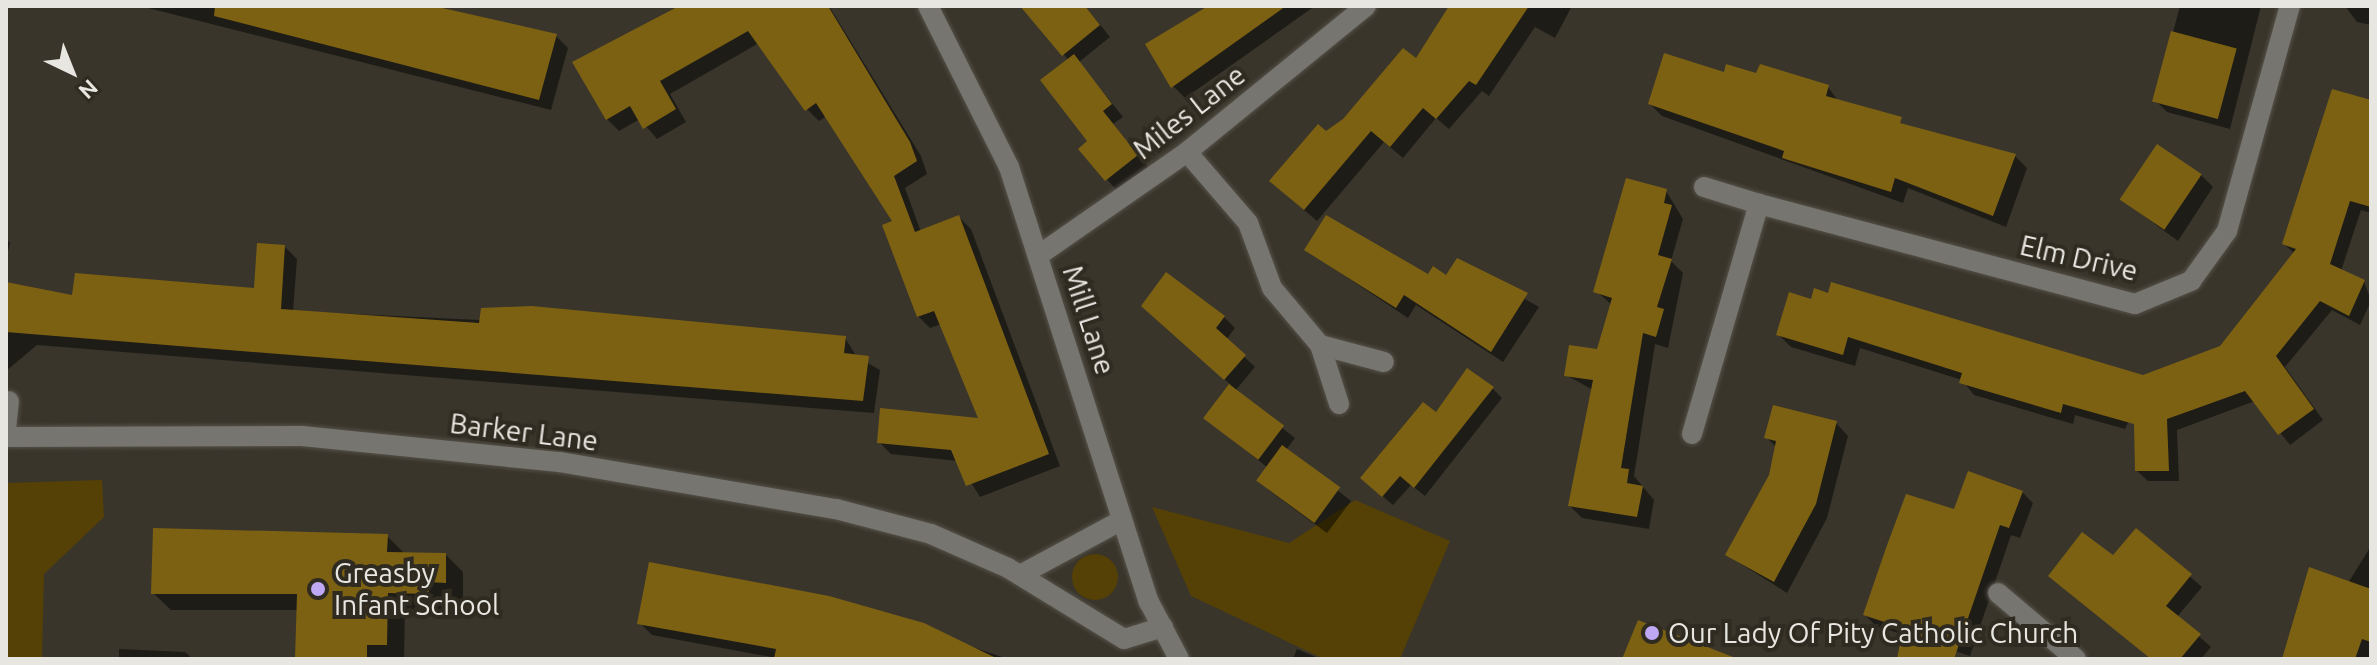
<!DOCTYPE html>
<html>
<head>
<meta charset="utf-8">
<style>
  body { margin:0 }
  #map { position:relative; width:2377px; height:665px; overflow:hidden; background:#39352b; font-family:Ubuntu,sans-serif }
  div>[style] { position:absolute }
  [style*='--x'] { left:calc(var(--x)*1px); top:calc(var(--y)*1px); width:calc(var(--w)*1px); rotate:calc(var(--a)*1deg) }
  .green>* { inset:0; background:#554005 }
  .round { border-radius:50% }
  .shadow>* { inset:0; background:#0007 }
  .building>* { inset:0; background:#7d6112; transform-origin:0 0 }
  .roads { filter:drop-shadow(0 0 2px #555148) drop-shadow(0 0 2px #555148) }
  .minor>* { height:20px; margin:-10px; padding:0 10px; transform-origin:10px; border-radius:10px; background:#777570 }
  .dots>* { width:22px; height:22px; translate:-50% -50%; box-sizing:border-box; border:4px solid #2f2b21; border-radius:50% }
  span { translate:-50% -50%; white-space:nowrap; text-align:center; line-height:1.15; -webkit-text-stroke:8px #2f2b21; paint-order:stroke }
  .street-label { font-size:28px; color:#e8e6e0 }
  .poi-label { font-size:28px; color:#e8e6e0 }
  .left { translate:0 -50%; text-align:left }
  .frame { position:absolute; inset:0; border:8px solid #e8e6e0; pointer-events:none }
  .north { position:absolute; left:32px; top:32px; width:80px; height:80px; -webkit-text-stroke:6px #2f2b21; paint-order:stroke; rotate:137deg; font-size:22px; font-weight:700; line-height:32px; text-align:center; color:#e8e6e0 }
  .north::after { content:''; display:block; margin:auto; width:28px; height:36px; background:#e8e6e0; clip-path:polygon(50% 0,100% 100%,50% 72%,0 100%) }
</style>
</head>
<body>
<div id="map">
  <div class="green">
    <i style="clip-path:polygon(102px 480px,104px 517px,44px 574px,42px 659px,6px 659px,6px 483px)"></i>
    <i style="clip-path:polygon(1355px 500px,1450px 541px,1400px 659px,1324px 659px,1191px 596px,1152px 507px,1289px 543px)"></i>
    <i class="round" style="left:1072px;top:554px;width:46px;height:46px"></i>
  </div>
  <div class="shadow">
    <i style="clip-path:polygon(140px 6px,436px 6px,556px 36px,568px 48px,551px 110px)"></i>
    <i style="clip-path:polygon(691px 6px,829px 6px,921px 156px,927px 174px,905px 188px,921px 232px,959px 217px,971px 229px,1060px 466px,980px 497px,958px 461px,891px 454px,879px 442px,981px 420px,941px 324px,930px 328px,918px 316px,895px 222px,827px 116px,819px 121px,807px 109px,759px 43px,670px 94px,686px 122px,657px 139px,640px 119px,619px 131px,607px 119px)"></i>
    <i style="clip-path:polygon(1026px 6px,1085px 6px,1110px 37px,1079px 62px,1123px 117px,1113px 124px,1149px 168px,1118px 192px,1081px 149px,1090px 142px,1069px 61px)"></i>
    <i style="clip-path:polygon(1207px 6px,1315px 6px,1185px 98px,1173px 86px)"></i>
    <i style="clip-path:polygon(1452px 6px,1572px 6px,1555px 38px,1535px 27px,1489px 96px,1482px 91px,1449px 129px,1436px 118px,1403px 158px,1384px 142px,1317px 221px,1284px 193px,1326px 134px,1416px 61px)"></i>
    <i style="clip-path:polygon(2180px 6px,2261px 6px,2230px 129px,2167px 112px,2155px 100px)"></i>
    <i style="clip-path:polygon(2345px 6px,2371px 6px,2371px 25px,2357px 22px)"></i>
    <i style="clip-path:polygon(1725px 74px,1828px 87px,1839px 102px,1909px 128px,2015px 156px,2027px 168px,2006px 227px,1908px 188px,1903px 203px,1662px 116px,1650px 104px)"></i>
    <i style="clip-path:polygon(2371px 102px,2371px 213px,2361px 210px,2341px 271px,2364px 281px,2371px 301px,2360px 325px,2332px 310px,2285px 367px,2323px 420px,2290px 445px,2255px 401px,2177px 430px,2179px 481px,2148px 481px,2137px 471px,2136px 406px,2125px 429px,2075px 415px,2073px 424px,1974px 395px,1962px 380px,1860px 348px,1855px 366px,1791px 347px,1779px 335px,1791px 295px,2137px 379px,2221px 348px,2295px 254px,2284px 244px)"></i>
    <i style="clip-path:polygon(2201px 175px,2213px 187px,2178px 241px,2122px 200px)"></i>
    <i style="clip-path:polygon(1666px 191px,1683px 219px,1671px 261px,1683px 273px,1668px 348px,1655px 344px,1634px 476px,1654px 500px,1649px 529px,1582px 518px,1570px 506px,1593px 390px,1566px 375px,1598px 351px,1612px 305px,1596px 291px)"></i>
    <i style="clip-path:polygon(6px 238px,10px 243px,6px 259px)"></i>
    <i style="clip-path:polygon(285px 247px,297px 259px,293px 311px,845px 338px,857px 357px,880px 370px,874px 413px,37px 345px,6px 371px,6px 284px,74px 298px,256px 290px)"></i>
    <i style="clip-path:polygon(1306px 250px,1428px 277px,1446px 277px,1457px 260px,1539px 307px,1503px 362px,1416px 305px,1408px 318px)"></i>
    <i style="clip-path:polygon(1154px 316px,1224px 317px,1235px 328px,1226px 340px,1255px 367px,1235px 391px,1295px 438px,1286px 450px,1351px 501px,1327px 533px,1271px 492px,1259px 480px,1268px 468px,1205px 418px,1231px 385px)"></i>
    <i style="clip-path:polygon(1492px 388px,1502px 398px,1425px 496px,1411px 485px,1393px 505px,1373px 488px,1436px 415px)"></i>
    <i style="clip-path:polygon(1836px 423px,1848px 436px,1827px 518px,1787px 593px,1727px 555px,1771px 475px,1777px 448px,1767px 438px)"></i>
    <i style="clip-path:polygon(2022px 492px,2033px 503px,2020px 538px,2011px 535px,1970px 656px,1876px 626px,1865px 615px,1955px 511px)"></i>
    <i style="clip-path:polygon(2136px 530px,2202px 587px,2177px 617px,2211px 647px,2201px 659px,2151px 659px,2114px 558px)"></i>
    <i style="clip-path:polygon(387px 536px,404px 553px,446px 555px,463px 572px,463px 599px,445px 599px,445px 610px,405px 609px,404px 659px,297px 659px,298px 610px,171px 610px,153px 593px)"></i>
    <i style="clip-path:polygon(2371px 546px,2371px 659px,2282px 659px,2348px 583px)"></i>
    <i style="clip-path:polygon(829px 598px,1008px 659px,782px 659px,652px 635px,640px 623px)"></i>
    <i style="clip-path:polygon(119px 649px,185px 652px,193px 659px,119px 659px)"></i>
    <i style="clip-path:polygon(1297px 649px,1320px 659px,1293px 659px)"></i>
  </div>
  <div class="building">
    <i style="clip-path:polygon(215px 6px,434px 6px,557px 34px,539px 100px,214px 16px)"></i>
    <i style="clip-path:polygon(679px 6px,828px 6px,910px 142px,917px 161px,894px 176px,915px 232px,959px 215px,1049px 454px,966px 486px,951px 450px,877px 443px,880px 408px,978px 418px,934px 311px,917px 317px,882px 225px,892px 221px,816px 103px,805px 111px,748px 31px,660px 81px,676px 109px,643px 129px,630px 106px,606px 120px,572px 62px)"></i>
    <i style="clip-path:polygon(1020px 6px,1085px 6px,1100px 25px,1062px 56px)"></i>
    <i style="clip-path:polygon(1208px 6px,1286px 6px,1171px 88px,1145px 44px)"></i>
    <i style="clip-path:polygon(1449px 6px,1529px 6px,1476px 85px,1469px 81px,1436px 119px,1423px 108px,1390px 147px,1371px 131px,1304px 210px,1269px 181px,1318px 124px,1326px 131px,1343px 119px,1403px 48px,1416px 58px)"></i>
    <i style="left:2171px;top:31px;width:68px;height:73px;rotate:15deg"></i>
    <i style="clip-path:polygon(1664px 53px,1724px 72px,1726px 64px,1756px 73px,1760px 64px,1829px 85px,1826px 96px,1902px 117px,1900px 123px,2016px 154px,1993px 216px,1895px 178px,1891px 192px,1782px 158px,1784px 151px,1648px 104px)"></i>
    <i style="clip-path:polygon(1074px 54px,1112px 104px,1103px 111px,1138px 155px,1105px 181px,1078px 149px,1087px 141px,1040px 80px)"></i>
    <i style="clip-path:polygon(2332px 89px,2371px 100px,2371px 207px,2350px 201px,2330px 264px,2365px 280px,2349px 316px,2320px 301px,2276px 356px,2314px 409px,2278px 435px,2245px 391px,2167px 419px,2169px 471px,2135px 471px,2134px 424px,2063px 404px,2061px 413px,1959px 383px,1962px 373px,1848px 337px,1843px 355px,1776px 335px,1789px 292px,1811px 299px,1814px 288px,1828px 293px,1831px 282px,2143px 375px,2220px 346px,2296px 249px,2282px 244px)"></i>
    <i style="left:2157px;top:144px;width:54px;height:67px;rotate:34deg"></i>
    <i style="clip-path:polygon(1626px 178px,1667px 189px,1664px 203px,1672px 205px,1658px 255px,1672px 259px,1657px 307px,1664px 309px,1656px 337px,1643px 333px,1621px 468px,1629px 469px,1627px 483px,1643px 486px,1637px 517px,1568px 506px,1593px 380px,1564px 376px,1569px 345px,1597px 349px,1612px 298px,1593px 292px)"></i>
    <i style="clip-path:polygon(1326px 215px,1428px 274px,1433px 266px,1446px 275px,1457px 258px,1528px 293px,1491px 352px,1404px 295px,1396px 308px,1304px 250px)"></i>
    <i style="clip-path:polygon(257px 243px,285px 245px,281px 309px,479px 323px,481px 308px,532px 306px,846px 336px,844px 353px,869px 356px,863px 401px,6px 332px,6px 282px,72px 295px,75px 273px,254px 288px)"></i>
    <i style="clip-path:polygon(1166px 272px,1225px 316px,1216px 328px,1246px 355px,1224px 380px,1141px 306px)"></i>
    <i style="clip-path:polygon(1467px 368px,1494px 387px,1414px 488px,1400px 476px,1382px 497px,1360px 478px,1423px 402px,1436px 412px)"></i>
    <i style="left:1229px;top:384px;width:69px;height:43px;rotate:37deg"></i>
    <i style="clip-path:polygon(1773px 405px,1837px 421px,1816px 504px,1774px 582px,1725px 555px,1769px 475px,1776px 441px,1764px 438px)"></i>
    <i style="left:1282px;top:445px;width:72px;height:44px;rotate:36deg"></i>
    <i style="clip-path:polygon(1968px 471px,2023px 491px,2009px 528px,2000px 525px,1954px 659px,1897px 659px,1903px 628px,1863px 615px,1886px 548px,1906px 494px,1954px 509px)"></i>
    <i style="clip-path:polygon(153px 528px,388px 534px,387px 552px,446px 553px,446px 583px,429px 582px,429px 594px,388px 593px,387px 645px,367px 645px,367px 659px,295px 659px,297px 594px,151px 594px)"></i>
    <i style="clip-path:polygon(2136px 528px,2192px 574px,2166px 606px,2201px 634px,2180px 659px,2151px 659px,2048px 576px,2082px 532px,2113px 555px)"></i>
    <i style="clip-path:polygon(649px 562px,829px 596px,924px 623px,998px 659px,774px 659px,776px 649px,637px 624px)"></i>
    <i style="clip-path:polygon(2309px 567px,2371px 589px,2371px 642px,2362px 639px,2355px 659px,2282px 659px)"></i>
    <i style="clip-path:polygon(1638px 620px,1733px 657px,1732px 659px,1622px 659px)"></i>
  </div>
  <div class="roads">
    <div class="minor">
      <i style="--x:928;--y:6;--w:180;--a:63.3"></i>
      <i style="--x:1009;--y:167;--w:457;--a:72.2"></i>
      <i style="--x:1149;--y:602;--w:64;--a:62.2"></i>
      <i style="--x:1187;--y:152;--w:94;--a:49.3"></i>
      <i style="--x:1248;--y:223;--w:69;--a:69.7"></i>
      <i style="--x:1272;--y:288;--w:75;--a:49.9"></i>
      <i style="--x:1320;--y:345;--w:66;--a:14.9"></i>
      <i style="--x:1704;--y:187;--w:58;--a:17.2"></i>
      <i style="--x:1039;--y:255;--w:180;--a:-34.8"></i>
      <i style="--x:1187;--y:152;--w:231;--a:-39.2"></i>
      <i style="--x:1320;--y:345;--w:62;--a:72.1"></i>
      <i style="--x:6;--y:429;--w:28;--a:-84"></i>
      <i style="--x:1692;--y:434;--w:240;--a:-73.8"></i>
      <i style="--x:1759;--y:204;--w:389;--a:14.9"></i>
      <i style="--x:2135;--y:304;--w:61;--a:-22.3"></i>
      <i style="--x:2191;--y:281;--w:62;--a:-54.2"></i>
      <i style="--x:2227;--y:231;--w:234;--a:-74.4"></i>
      <i style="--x:6;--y:437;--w:296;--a:-0.2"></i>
      <i style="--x:302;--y:436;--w:259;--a:5.8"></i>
      <i style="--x:560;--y:462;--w:280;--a:9.7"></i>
      <i style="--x:836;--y:509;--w:98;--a:14.7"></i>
      <i style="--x:931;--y:534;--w:84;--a:23.8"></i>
      <i style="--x:1008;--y:568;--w:136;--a:31.5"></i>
      <i style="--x:1124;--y:639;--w:41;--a:-17.1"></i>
      <i style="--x:1020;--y:575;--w:116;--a:-28.3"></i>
      <i style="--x:1998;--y:593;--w:102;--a:40.2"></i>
    </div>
  </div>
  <div class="dots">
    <i style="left:318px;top:589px;background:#bfa9f4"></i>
    <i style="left:1652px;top:633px;background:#bfa9f4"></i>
  </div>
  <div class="street-label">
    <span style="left:1189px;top:112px;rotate:-38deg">Miles Lane</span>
    <span style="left:2079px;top:258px;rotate:13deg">Elm Drive</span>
    <span style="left:1089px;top:320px;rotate:72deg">Mill Lane</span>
    <span style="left:524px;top:432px;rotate:7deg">Barker Lane</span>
  </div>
  <div class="poi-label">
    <span class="left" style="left:334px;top:589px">Greasby<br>Infant School</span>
    <span class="left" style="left:1668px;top:633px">Our Lady Of Pity Catholic Church</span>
  </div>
  <div class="frame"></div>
  <div class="north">N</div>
</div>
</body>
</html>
